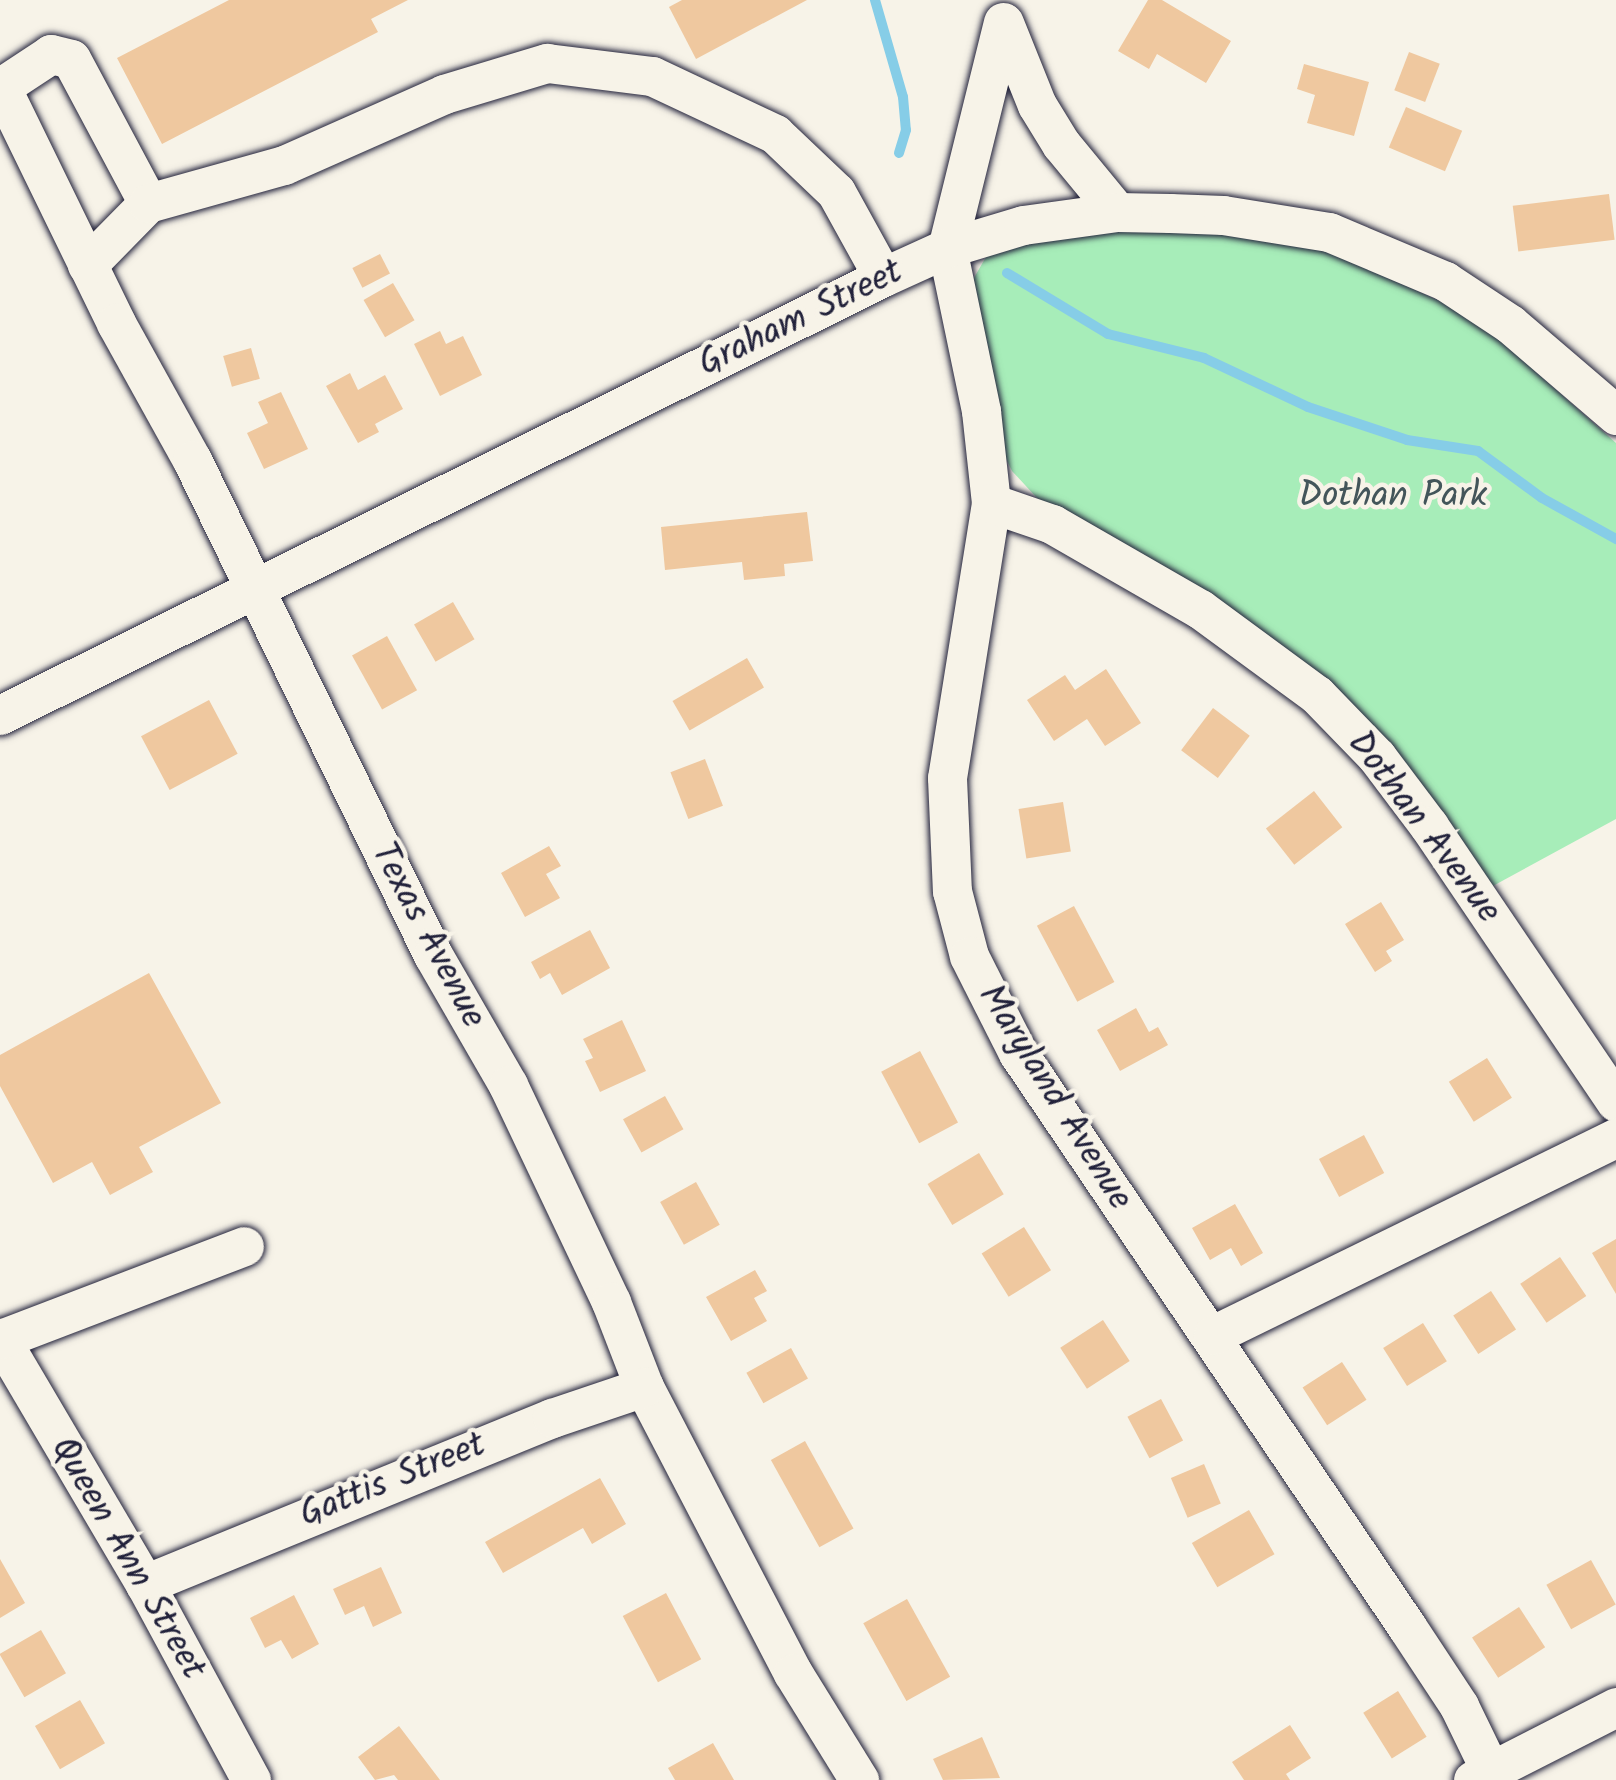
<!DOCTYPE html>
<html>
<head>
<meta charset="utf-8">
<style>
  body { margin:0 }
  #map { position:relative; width:1616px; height:1780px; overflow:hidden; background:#f7f3e8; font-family:Kalam,sans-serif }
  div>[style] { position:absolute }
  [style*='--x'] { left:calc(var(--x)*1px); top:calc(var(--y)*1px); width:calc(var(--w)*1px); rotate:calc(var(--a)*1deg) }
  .green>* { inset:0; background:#a7edb9 }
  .stream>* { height:10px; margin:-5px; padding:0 5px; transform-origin:5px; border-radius:5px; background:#86cde7 }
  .building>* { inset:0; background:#efc89f; transform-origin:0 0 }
  .roads { filter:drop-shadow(0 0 3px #22223b) drop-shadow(0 0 3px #22223b) }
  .minor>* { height:39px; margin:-19.5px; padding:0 19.5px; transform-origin:19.5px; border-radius:19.5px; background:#f7f3e8 }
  span { translate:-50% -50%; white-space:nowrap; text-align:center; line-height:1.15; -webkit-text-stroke:9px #f7f3e8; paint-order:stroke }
  .street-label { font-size:36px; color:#22223b }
  .park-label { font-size:36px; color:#43555a }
</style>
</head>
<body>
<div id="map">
  <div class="green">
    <i style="clip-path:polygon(1197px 228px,1282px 239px,1335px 254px,1473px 316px,1616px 443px,1616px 819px,1491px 887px,1413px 786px,1037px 498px,1012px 471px,998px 443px,971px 283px,990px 250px,1117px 229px)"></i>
  </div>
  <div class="stream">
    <i style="--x:875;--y:0;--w:101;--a:73.9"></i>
    <i style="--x:903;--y:97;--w:33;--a:85"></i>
    <i style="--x:906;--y:130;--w:24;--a:107"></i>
    <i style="--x:1007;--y:273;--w:118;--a:31.1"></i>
    <i style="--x:1108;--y:334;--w:99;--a:14"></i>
    <i style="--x:1204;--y:358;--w:115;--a:25.2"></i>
    <i style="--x:1308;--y:407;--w:104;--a:18.4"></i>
    <i style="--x:1407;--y:440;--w:72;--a:8.8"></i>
    <i style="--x:1478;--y:451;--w:79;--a:36.3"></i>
    <i style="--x:1542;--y:498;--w:85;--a:29"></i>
  </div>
  <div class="building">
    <i style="clip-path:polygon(229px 0,408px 0,371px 19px,378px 32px,162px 144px,117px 58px)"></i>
    <i style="clip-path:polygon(682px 0,807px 0,696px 59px,669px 7px)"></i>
    <i style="clip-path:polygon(1148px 0,1162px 0,1231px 41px,1206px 83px,1157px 54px,1149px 69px,1118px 51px)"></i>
    <i style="left:1409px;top:52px;width:33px;height:41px;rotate:21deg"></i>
    <i style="clip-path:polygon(1304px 64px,1369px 82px,1354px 136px,1307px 123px,1315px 95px,1297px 89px)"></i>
    <i style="left:1406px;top:107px;width:61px;height:44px;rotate:23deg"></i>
    <i style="left:1609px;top:194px;width:46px;height:97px;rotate:83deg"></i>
    <i style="left:380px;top:254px;width:22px;height:31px;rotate:63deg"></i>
    <i style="left:393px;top:283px;width:43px;height:34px;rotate:60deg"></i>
    <i style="clip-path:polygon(440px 331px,446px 344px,463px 336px,482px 375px,440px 396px,414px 344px)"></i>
    <i style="left:251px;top:348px;width:32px;height:29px;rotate:74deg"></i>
    <i style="clip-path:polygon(350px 373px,358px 390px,385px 375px,403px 409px,375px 424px,379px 432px,358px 443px,326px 386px)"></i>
    <i style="clip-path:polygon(281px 392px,308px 449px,264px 469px,247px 433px,268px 423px,258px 402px)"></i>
    <i style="clip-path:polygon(807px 512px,813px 561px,784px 564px,785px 576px,744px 580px,742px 562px,665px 570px,661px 527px)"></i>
    <i style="left:453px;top:602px;width:43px;height:45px;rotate:60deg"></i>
    <i style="left:387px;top:636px;width:62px;height:40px;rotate:61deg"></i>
    <i style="left:747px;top:658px;width:34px;height:86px;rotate:60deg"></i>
    <i style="clip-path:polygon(1106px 669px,1141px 723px,1105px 746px,1087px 719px,1054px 741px,1027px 700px,1065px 675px,1075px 690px)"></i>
    <i style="left:209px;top:700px;width:61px;height:77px;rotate:62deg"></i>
    <i style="left:1213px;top:708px;width:46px;height:53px;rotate:37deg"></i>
    <i style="left:705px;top:759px;width:50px;height:37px;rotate:69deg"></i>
    <i style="left:1314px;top:791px;width:46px;height:61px;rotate:52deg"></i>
    <i style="left:1063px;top:802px;width:50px;height:45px;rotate:81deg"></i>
    <i style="clip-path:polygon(549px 846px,561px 866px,546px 874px,560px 898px,525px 917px,501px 873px)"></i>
    <i style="clip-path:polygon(1381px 902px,1404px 940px,1386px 951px,1392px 961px,1375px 972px,1345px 924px)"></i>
    <i style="left:1074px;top:906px;width:86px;height:42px;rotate:62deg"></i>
    <i style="clip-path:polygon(590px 930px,610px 968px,562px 995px,550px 973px,540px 979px,531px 962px)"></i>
    <i style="clip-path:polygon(149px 973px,221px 1103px,139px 1147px,153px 1172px,110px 1195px,92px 1162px,53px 1183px,0 1086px,0 1055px)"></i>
    <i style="clip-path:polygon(1136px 1008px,1149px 1032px,1158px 1027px,1168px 1045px,1120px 1071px,1097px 1030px)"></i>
    <i style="clip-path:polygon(622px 1020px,646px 1071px,600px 1092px,585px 1061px,593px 1058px,583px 1039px)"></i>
    <i style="left:920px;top:1051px;width:81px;height:44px;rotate:62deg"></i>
    <i style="left:1487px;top:1058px;width:47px;height:45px;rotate:58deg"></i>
    <i style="left:665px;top:1096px;width:38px;height:48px;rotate:61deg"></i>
    <i style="left:1364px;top:1135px;width:43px;height:51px;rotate:62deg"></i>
    <i style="left:979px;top:1153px;width:48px;height:60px;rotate:59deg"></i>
    <i style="left:696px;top:1182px;width:49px;height:41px;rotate:61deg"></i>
    <i style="clip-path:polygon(1235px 1204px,1263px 1253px,1241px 1266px,1231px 1248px,1210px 1260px,1192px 1228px)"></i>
    <i style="left:1024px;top:1227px;width:51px;height:50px;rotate:58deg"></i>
    <i style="clip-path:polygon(1616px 1239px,1616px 1294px,1592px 1253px)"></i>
    <i style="left:1560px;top:1257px;width:47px;height:48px;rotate:56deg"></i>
    <i style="clip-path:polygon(755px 1270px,767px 1291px,754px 1298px,767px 1321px,731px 1341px,706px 1297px)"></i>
    <i style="left:1491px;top:1291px;width:46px;height:45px;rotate:57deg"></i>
    <i style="left:1103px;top:1320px;width:49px;height:51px;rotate:57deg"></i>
    <i style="left:1423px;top:1323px;width:45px;height:47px;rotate:58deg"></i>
    <i style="left:791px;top:1348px;width:35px;height:51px;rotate:61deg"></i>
    <i style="left:1342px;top:1362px;width:45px;height:47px;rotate:57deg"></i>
    <i style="left:1161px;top:1399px;width:47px;height:38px;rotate:62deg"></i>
    <i style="left:805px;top:1441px;width:100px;height:39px;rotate:61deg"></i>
    <i style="left:1204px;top:1464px;width:43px;height:36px;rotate:67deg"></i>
    <i style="clip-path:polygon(600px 1478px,626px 1524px,592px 1544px,583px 1528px,503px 1573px,485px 1542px)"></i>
    <i style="left:1249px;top:1510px;width:51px;height:66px;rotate:60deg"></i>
    <i style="clip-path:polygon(0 1559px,25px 1603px,0 1618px)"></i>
    <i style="left:1591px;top:1560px;width:51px;height:51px;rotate:61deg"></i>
    <i style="clip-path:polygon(381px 1567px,402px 1613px,373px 1627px,364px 1606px,345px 1615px,333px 1589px)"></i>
    <i style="left:666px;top:1593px;width:75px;height:49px;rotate:62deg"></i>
    <i style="clip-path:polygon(294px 1595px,319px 1644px,292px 1659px,281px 1640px,265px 1648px,250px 1618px)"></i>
    <i style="left:907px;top:1599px;width:89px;height:50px;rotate:61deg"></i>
    <i style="left:1519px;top:1607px;width:48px;height:56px;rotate:57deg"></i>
    <i style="left:41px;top:1630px;width:50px;height:48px;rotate:60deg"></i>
    <i style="left:1398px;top:1691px;width:54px;height:41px;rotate:58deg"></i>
    <i style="left:80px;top:1700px;width:50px;height:52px;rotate:60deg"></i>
    <i style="clip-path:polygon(1290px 1725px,1311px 1758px,1286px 1774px,1290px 1780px,1244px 1780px,1232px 1762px)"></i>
    <i style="clip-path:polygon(399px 1726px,440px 1780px,398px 1780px,394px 1775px,375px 1780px,358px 1757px)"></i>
    <i style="clip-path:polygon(982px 1737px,1000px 1778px,943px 1780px,933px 1759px)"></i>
    <i style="clip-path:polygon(713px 1743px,734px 1780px,675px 1780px,668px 1768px)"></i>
  </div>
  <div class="roads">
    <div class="minor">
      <i style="--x:1003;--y:22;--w:233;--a:103.9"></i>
      <i style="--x:947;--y:248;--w:167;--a:78.2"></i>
      <i style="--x:981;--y:411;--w:93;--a:83.8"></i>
      <i style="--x:991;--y:503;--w:278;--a:99.1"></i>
      <i style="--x:947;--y:778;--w:113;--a:87.5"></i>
      <i style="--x:952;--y:891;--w:67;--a:75.3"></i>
      <i style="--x:969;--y:956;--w:109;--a:63.2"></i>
      <i style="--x:1018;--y:1053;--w:693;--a:55.87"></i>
      <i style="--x:1407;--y:1627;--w:95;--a:56.6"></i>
      <i style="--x:1459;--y:1706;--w:82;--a:64.1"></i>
      <i style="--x:1004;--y:23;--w:88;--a:68.1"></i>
      <i style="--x:1037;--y:105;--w:46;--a:58.4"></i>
      <i style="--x:1061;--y:144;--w:88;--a:50.5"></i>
      <i style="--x:148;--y:203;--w:163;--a:-118.1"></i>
      <i style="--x:71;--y:59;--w:21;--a:-166"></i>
      <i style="--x:51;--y:54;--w:60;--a:146.6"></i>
      <i style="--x:1;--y:87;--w:263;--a:64"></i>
      <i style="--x:116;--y:323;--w:157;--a:61"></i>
      <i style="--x:192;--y:460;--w:551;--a:64.04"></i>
      <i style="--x:433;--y:955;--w:150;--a:60"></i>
      <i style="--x:508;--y:1085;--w:240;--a:64.6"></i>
      <i style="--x:611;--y:1302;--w:91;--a:68.8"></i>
      <i style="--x:644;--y:1387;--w:322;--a:62.5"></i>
      <i style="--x:793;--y:1673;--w:126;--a:58.3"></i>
      <i style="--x:87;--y:265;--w:87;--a:-45.5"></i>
      <i style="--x:148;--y:203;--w:141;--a:-15.6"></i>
      <i style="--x:284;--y:165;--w:175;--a:-23.9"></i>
      <i style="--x:444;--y:94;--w:108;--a:-16.8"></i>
      <i style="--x:547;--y:63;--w:106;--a:7.1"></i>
      <i style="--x:652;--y:76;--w:136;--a:25.2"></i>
      <i style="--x:775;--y:134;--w:84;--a:43.6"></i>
      <i style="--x:836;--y:192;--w:97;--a:61.1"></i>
      <i style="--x:991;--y:503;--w:65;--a:19"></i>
      <i style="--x:1052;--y:524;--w:171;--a:29.9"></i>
      <i style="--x:1200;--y:609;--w:145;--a:36.3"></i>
      <i style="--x:1317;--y:695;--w:86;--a:45.9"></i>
      <i style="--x:1377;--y:757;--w:86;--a:53"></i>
      <i style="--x:1429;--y:826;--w:333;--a:55.9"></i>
      <i style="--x:0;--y:715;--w:986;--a:-26.38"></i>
      <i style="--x:883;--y:277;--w:70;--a:-24.4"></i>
      <i style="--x:947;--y:248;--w:79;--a:-16.8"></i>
      <i style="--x:1023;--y:225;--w:95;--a:-7.9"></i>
      <i style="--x:1117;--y:212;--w:53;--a:1.1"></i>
      <i style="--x:1170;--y:213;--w:53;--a:2.2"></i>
      <i style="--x:1223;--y:215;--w:107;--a:9.1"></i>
      <i style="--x:1329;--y:232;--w:126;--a:22.9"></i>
      <i style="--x:1445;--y:281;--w:78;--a:33.5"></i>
      <i style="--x:1510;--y:324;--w:140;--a:40.6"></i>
      <i style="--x:1213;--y:1335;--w:449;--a:-26.1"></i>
      <i style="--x:0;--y:1338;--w:286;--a:59.5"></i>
      <i style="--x:145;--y:1584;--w:223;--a:61.6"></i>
      <i style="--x:1;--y:1339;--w:260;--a:-20.9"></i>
      <i style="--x:145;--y:1584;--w:440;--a:-22.2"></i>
      <i style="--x:552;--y:1418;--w:97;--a:-18.6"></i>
      <i style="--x:1473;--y:1780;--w:161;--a:-27"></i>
    </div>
  </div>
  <div class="street-label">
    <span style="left:801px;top:319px;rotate:-26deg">Graham Street</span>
    <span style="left:1423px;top:828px;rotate:53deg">Dothan Avenue</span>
    <span style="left:427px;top:936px;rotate:62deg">Texas Avenue</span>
    <span style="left:1054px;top:1098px;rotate:58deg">Maryland Avenue</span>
    <span style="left:393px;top:1481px;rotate:-22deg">Gattis Street</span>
    <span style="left:127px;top:1559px;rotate:60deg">Queen Ann Street</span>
  </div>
  <div class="park-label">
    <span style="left:1393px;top:497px">Dothan Park</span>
  </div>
</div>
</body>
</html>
